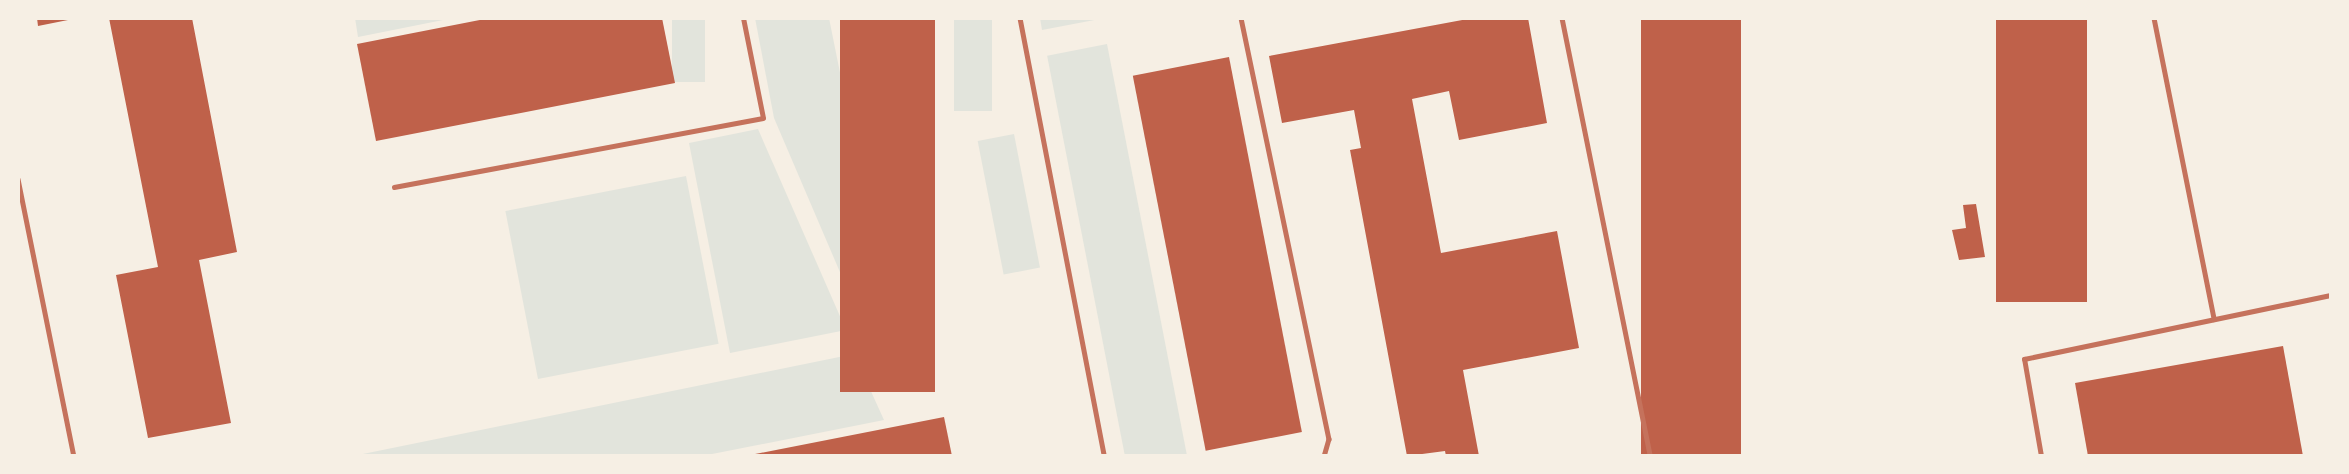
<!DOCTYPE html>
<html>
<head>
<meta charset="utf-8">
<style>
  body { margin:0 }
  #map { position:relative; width:2349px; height:474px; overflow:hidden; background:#f6efe4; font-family:"Roboto Serif",serif }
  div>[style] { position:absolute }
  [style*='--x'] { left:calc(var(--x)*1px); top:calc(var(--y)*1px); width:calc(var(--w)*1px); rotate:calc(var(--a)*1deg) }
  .green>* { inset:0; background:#e2e4dc; transform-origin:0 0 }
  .building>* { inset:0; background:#bf614a; transform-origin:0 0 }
  .service>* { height:4.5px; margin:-2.25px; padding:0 2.25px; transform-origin:2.25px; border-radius:2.25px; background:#c5725c }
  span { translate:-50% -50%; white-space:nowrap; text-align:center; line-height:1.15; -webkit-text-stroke:5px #f6efe4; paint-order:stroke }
  .frame { position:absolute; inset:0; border:20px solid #f6efe4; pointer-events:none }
</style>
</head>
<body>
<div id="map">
  <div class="green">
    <i style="clip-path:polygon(355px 18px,453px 18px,358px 37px)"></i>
    <i style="left:672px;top:18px;width:33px;height:64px"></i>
    <i style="clip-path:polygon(755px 18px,829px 18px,903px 386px,890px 389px,774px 118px)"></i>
    <i style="left:954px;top:18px;width:38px;height:93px"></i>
    <i style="clip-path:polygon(1040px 18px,1105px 18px,1042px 30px)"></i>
    <i style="left:1107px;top:44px;width:420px;height:61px;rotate:79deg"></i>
    <i style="clip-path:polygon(758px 129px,846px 330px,730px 353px,689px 143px)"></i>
    <i style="left:1014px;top:134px;width:136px;height:37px;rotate:79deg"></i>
    <i style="left:686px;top:176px;width:171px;height:184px;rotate:79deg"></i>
    <i style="clip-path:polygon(854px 354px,884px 420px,702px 456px,353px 456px)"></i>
  </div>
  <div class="building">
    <i style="clip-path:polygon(37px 18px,73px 18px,73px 19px,38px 26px)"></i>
    <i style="clip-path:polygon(109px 18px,192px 18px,237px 252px,199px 260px,231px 423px,148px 438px,116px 275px,158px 267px)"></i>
    <i style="clip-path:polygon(490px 18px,662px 18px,675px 83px,376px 141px,357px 44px)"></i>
    <i style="left:840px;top:18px;width:95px;height:374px"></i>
    <i style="clip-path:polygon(1473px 18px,1528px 18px,1547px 123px,1459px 140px,1449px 91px,1412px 99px,1441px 253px,1557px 231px,1579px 348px,1463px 370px,1479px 456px,1446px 456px,1445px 451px,1407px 456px,1350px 150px,1361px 148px,1354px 110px,1282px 123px,1269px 56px)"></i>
    <i style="left:1641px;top:18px;width:100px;height:446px"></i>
    <i style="left:1996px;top:18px;width:91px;height:284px"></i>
    <i style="left:1229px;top:57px;width:382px;height:98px;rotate:79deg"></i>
    <i style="clip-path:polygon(1976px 204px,1985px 257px,1959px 260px,1952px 230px,1966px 228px,1963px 205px)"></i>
    <i style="clip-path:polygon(2283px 346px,2303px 456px,2088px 456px,2075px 383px)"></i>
    <i style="clip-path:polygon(944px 417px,952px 456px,750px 456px,750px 455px)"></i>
  </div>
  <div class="service">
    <i style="--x:1020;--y:18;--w:446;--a:79.1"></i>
    <i style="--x:1241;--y:18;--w:430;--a:78.2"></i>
    <i style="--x:1329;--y:439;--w:18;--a:106"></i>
    <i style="--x:1562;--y:18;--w:447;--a:78.6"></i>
    <i style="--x:2154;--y:18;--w:307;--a:78.7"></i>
    <i style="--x:18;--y:179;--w:283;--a:78.6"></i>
    <i style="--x:394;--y:187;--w:375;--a:-10.6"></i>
    <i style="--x:763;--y:118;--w:102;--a:-101.3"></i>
    <i style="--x:2041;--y:456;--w:98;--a:-99.9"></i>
    <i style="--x:2024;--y:359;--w:314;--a:-11.8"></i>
  </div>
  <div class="frame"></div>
</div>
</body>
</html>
